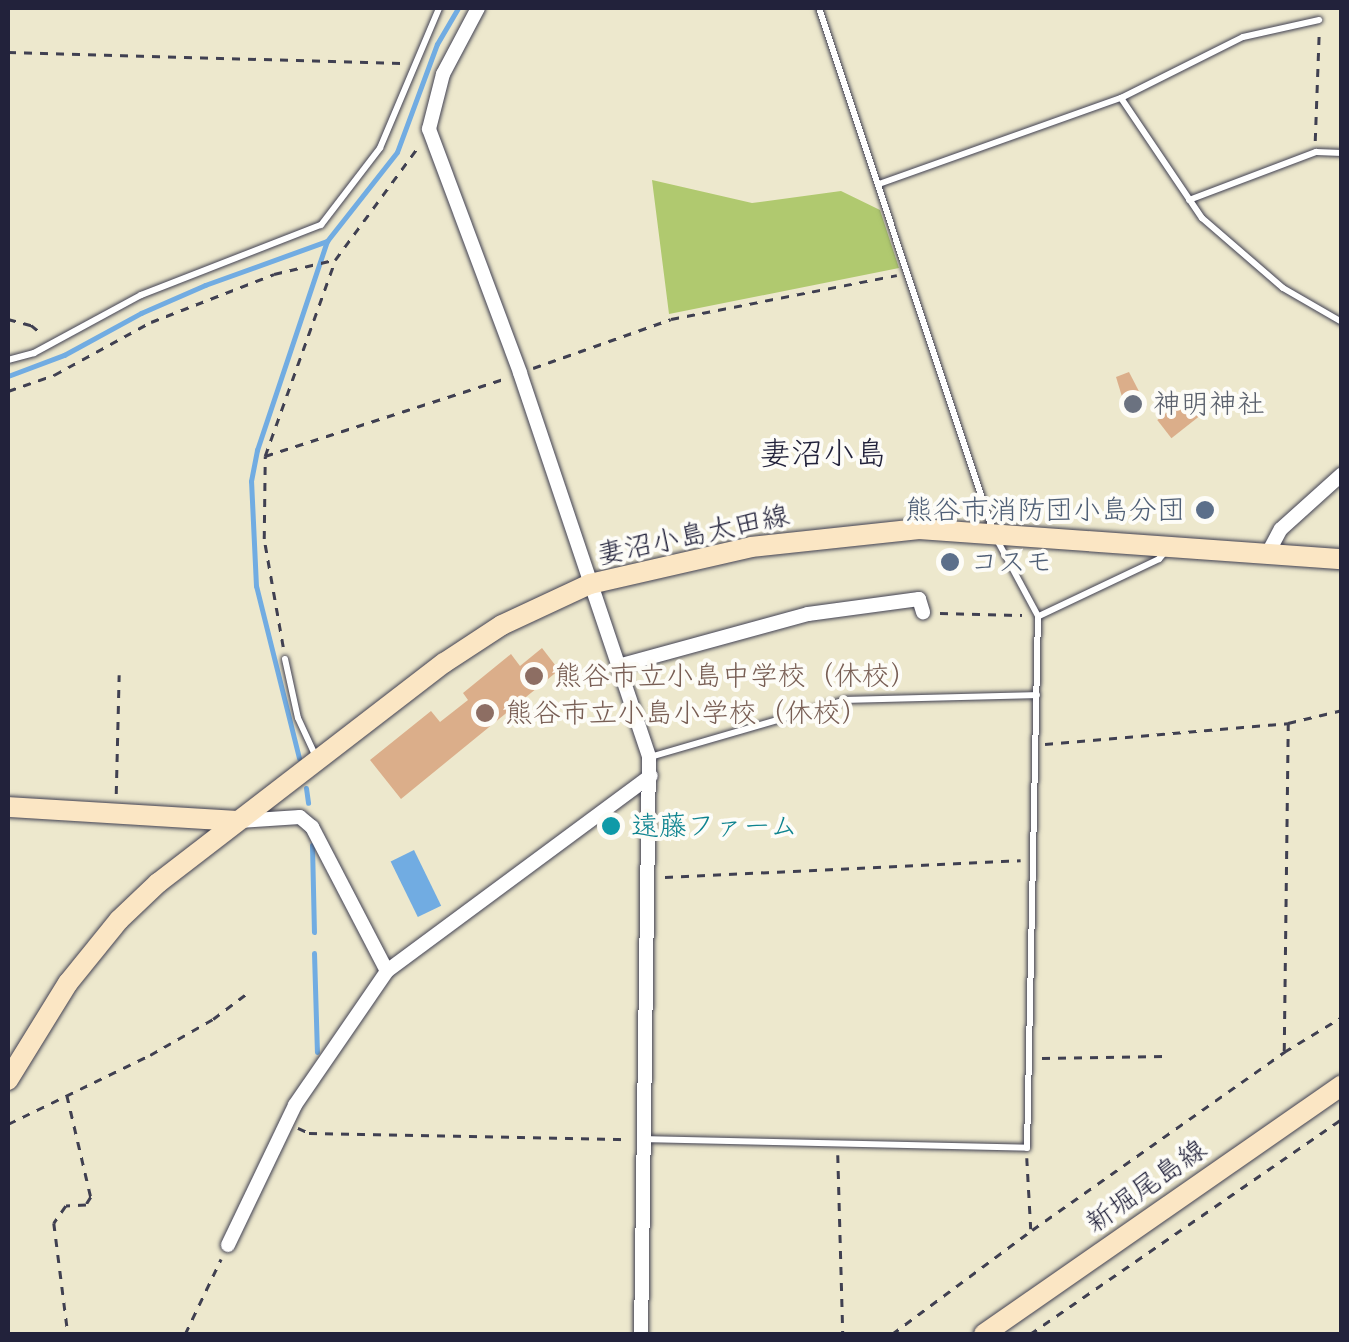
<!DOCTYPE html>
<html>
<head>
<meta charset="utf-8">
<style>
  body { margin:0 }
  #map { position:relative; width:1349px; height:1342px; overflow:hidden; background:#ede8cd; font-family:"Comic Neue","Klee One",sans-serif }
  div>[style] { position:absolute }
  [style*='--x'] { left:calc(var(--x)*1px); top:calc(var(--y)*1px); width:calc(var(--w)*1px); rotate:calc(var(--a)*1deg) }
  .green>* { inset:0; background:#b0c96f }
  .water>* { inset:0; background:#71ace2; transform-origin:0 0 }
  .stream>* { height:5px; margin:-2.5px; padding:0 2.5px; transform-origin:2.5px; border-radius:2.5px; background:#71ace2 }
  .building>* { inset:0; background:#dbae8a; transform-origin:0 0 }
  .path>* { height:2.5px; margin-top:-1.25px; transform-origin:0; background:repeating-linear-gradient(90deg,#404051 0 8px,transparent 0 16px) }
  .roads { filter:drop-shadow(0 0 2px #404051) drop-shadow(0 0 2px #404051) }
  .lane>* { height:6px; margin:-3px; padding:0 3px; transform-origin:3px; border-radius:3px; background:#fff }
  .street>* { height:14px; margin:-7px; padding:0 7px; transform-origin:7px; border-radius:7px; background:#fff }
  .secondary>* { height:20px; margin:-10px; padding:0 10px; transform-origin:10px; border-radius:10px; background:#fbe6c4 }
  .dots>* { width:28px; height:28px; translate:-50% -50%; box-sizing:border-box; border:5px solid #fdfcf7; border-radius:50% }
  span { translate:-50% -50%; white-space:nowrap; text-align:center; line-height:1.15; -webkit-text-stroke:8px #fdfcf7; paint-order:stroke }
  .worship-label { font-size:28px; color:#5b616d }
  .left { translate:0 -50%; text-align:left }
  .service-label { font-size:28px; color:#4e5e75 }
  .right { translate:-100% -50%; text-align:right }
  .street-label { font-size:28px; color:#22223b }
  .education-label { font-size:28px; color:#785e54 }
  .culture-label { font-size:28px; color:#0d838f }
  .quarter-label { font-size:32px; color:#22223b }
  .frame { position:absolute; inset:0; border:10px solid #22223b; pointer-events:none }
</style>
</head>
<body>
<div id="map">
  <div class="green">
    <i style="clip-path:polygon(652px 180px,752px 203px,841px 191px,880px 210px,899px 268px,669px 314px)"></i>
  </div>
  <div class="water">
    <i style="left:414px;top:850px;width:62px;height:26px;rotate:64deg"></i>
  </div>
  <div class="stream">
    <i style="--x:8;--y:376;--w:60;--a:-20.6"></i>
    <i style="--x:64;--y:355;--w:88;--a:-28.6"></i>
    <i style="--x:141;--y:313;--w:70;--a:-23.6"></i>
    <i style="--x:205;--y:285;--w:130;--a:-19.8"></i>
    <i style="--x:327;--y:241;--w:113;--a:-51.8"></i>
    <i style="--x:397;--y:152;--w:115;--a:-69.7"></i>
    <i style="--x:437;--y:44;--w:42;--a:-59.7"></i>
    <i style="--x:299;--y:758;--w:177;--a:-104"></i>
    <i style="--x:256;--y:586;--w:105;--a:-92.7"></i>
    <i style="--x:251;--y:481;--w:32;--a:-79"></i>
    <i style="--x:257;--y:450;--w:220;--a:-71.5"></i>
    <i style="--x:306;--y:788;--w:15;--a:82"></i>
    <i style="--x:312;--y:845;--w:87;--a:88.7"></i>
    <i style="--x:314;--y:953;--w:99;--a:88.3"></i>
  </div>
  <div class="building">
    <i style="clip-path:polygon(1129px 372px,1147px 407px,1133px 414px,1127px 413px,1116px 377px)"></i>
    <i style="left:1188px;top:396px;width:23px;height:39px;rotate:52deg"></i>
    <i style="clip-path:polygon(542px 648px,559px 670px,401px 799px,370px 760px,431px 711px,440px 722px,468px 700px,463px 693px,511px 654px,520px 666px)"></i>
  </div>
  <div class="path">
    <i style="--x:8;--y:52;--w:393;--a:1.6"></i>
    <i style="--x:1315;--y:141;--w:107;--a:-87.9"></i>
    <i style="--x:8;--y:319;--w:24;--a:15"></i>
    <i style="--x:31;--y:325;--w:14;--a:39"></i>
    <i style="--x:533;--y:368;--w:146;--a:-19.5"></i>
    <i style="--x:671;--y:319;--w:230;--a:-11"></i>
    <i style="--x:8;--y:391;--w:49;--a:-19.2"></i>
    <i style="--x:54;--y:375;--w:111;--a:-28.7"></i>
    <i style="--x:151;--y:322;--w:132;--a:-21.3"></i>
    <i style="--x:274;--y:274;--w:61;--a:-13.3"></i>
    <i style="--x:265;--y:456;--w:253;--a:-17.9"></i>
    <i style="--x:940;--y:613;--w:82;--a:1.4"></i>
    <i style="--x:283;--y:647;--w:110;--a:-100"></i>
    <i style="--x:264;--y:539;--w:83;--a:-89.3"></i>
    <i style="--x:265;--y:456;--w:208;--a:-70.3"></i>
    <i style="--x:335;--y:260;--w:140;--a:-53.7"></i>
    <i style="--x:1045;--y:744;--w:244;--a:-4.9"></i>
    <i style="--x:1288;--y:723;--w:56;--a:-13.5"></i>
    <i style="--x:116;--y:794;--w:119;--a:-88.6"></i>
    <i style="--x:665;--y:877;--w:356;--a:-2.7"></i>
    <i style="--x:1284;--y:1051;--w:328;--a:-89.3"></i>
    <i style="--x:1042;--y:1058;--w:123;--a:-0.9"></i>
    <i style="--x:67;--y:1095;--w:105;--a:76.8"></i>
    <i style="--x:91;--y:1197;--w:9;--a:122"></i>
    <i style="--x:86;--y:1205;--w:20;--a:177"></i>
    <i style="--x:66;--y:1206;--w:21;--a:125"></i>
    <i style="--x:54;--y:1223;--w:112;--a:82.8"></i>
    <i style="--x:8;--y:1124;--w:158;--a:-25.9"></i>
    <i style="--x:150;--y:1055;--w:73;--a:-29.7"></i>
    <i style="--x:213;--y:1019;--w:46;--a:-37.1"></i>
    <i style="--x:298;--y:1128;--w:12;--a:24"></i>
    <i style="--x:309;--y:1133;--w:320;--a:1.1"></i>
    <i style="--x:838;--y:1155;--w:179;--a:88.4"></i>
    <i style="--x:1027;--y:1158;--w:71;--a:86.8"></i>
    <i style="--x:185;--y:1334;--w:83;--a:-64.4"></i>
    <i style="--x:892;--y:1334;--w:174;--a:-36.6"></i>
    <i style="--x:1032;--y:1230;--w:309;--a:-35.2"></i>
    <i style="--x:1284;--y:1052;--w:68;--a:-31.1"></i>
    <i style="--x:1030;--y:1334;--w:379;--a:-34.6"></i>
  </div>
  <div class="roads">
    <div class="lane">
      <i style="--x:819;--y:8;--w:548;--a:71.6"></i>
      <i style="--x:1121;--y:98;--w:145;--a:56"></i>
      <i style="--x:1202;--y:218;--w:107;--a:40.8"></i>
      <i style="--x:1283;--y:288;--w:68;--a:30"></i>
      <i style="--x:879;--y:184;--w:257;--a:-19.6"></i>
      <i style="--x:1121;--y:98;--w:136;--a:-26.6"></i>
      <i style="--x:1243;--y:37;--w:78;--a:-12.6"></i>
      <i style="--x:1189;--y:200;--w:136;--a:-20.7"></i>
      <i style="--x:1316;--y:152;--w:26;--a:2"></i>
      <i style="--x:8;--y:360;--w:27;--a:-15"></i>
      <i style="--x:34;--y:353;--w:122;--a:-28.5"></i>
      <i style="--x:141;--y:295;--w:193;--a:-21.3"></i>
      <i style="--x:321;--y:225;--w:97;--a:-52.5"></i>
      <i style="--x:380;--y:148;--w:152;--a:-67.1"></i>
      <i style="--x:1039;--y:616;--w:133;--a:-25.4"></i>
      <i style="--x:1159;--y:559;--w:9;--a:-49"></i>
      <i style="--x:285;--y:659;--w:60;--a:77.6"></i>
      <i style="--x:298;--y:718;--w:43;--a:65.2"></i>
      <i style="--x:650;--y:757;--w:204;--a:-16.2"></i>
      <i style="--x:846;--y:700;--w:191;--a:-1.5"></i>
      <i style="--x:643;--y:1139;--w:384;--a:1.3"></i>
      <i style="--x:1027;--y:1148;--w:532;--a:-88.82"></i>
      <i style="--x:1038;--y:616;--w:86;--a:-118.3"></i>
    </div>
    <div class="street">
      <i style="--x:478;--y:8;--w:75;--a:117.9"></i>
      <i style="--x:443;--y:74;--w:57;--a:104.3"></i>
      <i style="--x:429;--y:129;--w:260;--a:69.5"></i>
      <i style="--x:520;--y:373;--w:405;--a:71.4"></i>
      <i style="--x:649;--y:757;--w:577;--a:90.79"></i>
      <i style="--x:1268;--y:553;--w:27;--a:-62"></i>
      <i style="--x:1281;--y:529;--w:82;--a:-42"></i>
      <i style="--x:618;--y:666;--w:197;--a:-15.3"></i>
      <i style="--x:808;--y:614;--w:112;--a:-7.7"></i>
      <i style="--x:919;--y:599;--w:14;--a:73"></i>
      <i style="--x:239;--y:821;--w:61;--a:-3.8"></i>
      <i style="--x:300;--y:817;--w:16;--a:40"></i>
      <i style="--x:312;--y:827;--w:162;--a:62.5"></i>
      <i style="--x:228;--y:1245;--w:155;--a:-64.4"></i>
      <i style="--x:295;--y:1105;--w:163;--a:-55.5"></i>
      <i style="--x:387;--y:971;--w:328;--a:-36.5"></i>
    </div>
    <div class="secondary">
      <i style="--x:8;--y:807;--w:228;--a:3.5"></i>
      <i style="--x:8;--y:1080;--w:114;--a:-58.3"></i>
      <i style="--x:68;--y:983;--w:81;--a:-51"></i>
      <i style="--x:119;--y:920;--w:54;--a:-43.5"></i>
      <i style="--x:158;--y:883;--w:361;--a:-37.6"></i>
      <i style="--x:444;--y:663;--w:69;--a:-33.2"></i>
      <i style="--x:502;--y:625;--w:97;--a:-25"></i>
      <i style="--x:590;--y:584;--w:165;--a:-12.9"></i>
      <i style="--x:751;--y:547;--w:169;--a:-6.1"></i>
      <i style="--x:919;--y:529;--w:424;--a:4.1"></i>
      <i style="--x:984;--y:1334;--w:436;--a:-34.8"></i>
    </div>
  </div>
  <div class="dots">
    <i style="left:1133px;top:404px;background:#6b7280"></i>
    <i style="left:1205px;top:510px;background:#5c6f8a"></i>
    <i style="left:950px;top:562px;background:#5c6f8a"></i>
    <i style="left:534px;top:676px;background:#8d6e63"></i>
    <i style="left:485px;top:713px;background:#8d6e63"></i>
    <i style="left:611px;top:826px;background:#0f9aa8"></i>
  </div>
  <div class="worship-label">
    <span class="left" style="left:1153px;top:404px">神明神社</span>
  </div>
  <div class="service-label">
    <span class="right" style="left:1185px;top:510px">熊谷市消防団小島分団</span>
    <span class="left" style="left:970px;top:562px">コスモ</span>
  </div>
  <div class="street-label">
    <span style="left:693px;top:535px;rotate:-12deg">妻沼小島太田線</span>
    <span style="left:1146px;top:1186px;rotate:-35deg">新堀尾島線</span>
  </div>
  <div class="education-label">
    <span class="left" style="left:554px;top:676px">熊谷市立小島中学校（休校）</span>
    <span class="left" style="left:505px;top:713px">熊谷市立小島小学校（休校）</span>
  </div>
  <div class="culture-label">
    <span class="left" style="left:631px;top:826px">遠藤ファーム</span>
  </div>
  <div class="quarter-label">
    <span style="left:823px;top:454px">妻沼小島</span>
  </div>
  <div class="frame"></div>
</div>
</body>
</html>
